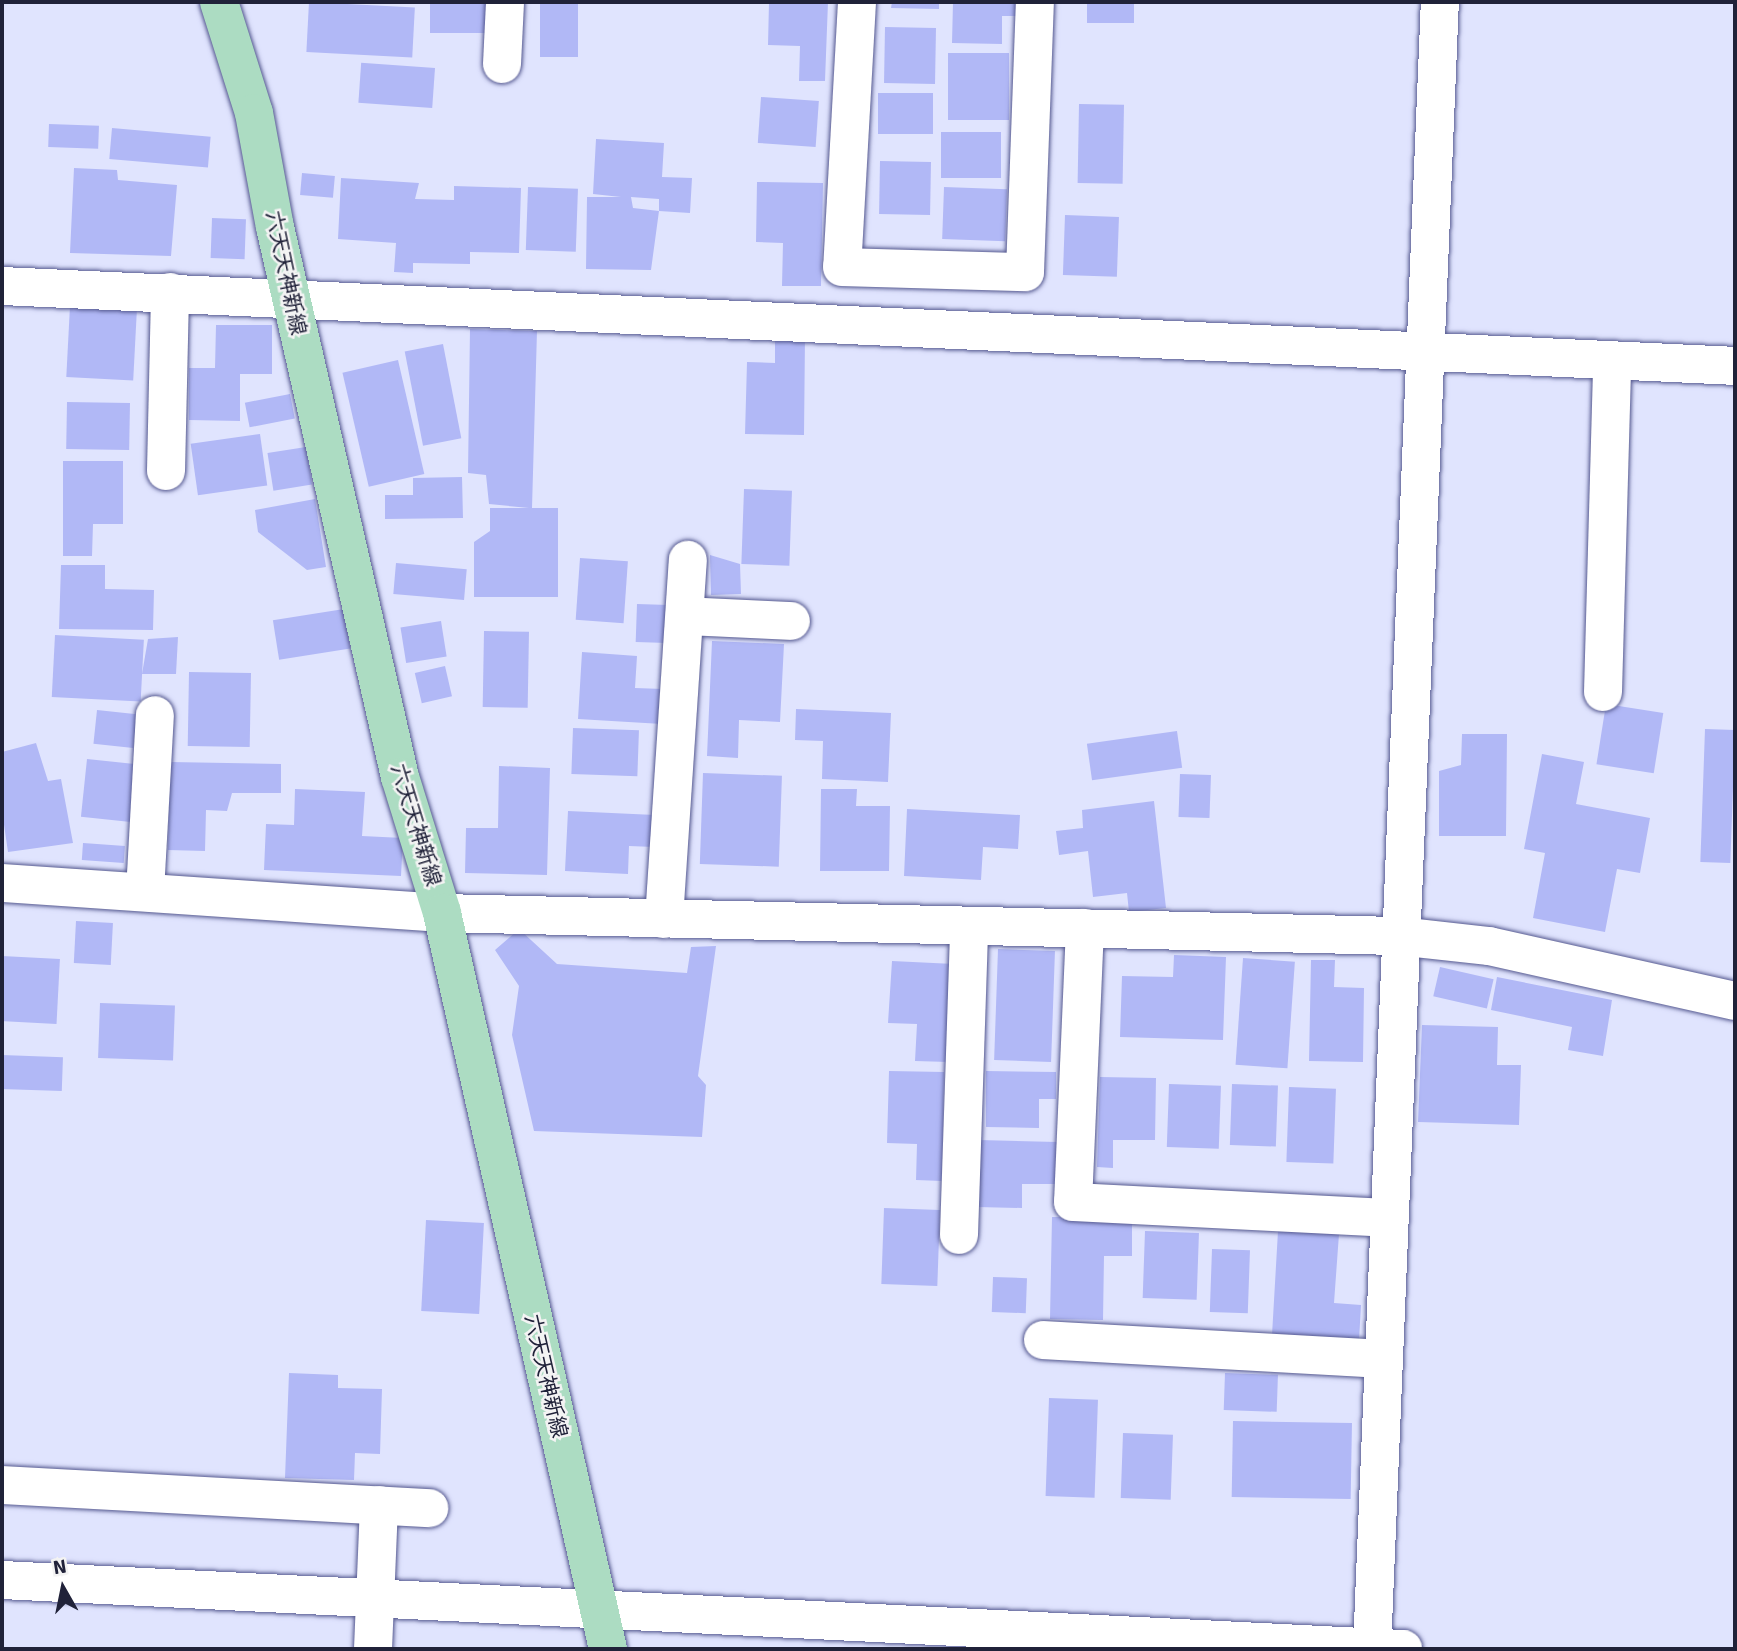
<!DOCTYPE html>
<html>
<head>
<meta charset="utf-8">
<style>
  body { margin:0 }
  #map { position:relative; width:1737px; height:1651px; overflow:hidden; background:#e0e4fe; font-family:Signika,"Noto Sans JP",sans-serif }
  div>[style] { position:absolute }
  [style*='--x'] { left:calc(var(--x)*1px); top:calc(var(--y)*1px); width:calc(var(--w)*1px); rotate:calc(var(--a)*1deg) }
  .building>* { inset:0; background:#b1b8f6; transform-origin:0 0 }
  .roads { filter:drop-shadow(0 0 2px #555990) drop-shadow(0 0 2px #555990) }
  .minor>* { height:38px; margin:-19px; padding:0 19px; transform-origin:19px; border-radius:19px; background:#fff }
  .major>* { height:38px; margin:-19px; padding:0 19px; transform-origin:19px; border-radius:19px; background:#acdcc2 }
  span { translate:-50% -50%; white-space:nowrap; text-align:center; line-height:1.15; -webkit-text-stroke:5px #f3f3f3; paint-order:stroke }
  .street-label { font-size:21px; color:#202239 }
  .frame { position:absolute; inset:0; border:4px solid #202239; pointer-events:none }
  .north { position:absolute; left:28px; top:1553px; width:70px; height:70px; -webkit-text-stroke:5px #f3f3f3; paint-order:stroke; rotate:351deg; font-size:19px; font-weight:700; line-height:28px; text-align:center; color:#202239 }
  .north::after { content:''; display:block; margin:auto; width:24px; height:32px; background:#202239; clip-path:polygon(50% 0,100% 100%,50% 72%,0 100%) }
</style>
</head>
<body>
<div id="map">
  <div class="building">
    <i style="left:309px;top:2px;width:106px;height:50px;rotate:3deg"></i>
    <i style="left:430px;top:2px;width:59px;height:31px"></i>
    <i style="left:540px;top:2px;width:38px;height:55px"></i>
    <i style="clip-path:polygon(769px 2px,828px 2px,825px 81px,799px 81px,800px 46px,768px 45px)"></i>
    <i style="clip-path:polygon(892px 2px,939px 2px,939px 9px,891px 8px)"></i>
    <i style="clip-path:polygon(953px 2px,1019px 2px,1019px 16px,1002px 16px,1002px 44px,952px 43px)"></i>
    <i style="left:1087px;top:2px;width:47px;height:21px"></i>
    <i style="left:885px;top:27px;width:51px;height:56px;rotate:1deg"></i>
    <i style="left:948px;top:53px;width:61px;height:67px"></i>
    <i style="left:435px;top:68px;width:40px;height:74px;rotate:94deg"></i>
    <i style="left:878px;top:93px;width:55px;height:41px"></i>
    <i style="left:761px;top:97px;width:58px;height:46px;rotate:4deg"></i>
    <i style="left:1079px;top:104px;width:45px;height:79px;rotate:1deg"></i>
    <i style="left:49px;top:124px;width:50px;height:23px;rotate:2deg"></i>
    <i style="left:112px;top:128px;width:99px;height:31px;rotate:5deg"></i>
    <i style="left:941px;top:132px;width:60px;height:46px"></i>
    <i style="clip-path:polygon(evenodd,596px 139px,664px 143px,662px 177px,692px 178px,690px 213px,659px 211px,651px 270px,586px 269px,587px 197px,621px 197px,593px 194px,596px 139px,631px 197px,659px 199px,659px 211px,633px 208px,631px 197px)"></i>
    <i style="left:880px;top:161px;width:51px;height:53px;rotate:1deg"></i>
    <i style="clip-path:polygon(74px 168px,117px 170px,118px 180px,177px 185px,171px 256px,70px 253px)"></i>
    <i style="left:302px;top:173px;width:33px;height:22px;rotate:5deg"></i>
    <i style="clip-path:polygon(341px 178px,419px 183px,415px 199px,454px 200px,454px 186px,521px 188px,519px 253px,470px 252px,470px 264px,413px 263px,413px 273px,394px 272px,396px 243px,338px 239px)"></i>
    <i style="clip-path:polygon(757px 182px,823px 183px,821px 286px,782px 286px,783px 243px,756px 242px)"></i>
    <i style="left:528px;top:187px;width:50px;height:63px;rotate:2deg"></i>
    <i style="left:944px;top:187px;width:63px;height:52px;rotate:2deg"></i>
    <i style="left:1065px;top:215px;width:54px;height:60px;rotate:2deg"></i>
    <i style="left:212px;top:218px;width:34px;height:40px;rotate:2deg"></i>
    <i style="left:70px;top:306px;width:67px;height:71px;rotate:3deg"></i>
    <i style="clip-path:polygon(216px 325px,272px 325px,272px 374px,240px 374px,240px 421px,189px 420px,189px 368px,215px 368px)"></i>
    <i style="clip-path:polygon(470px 329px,537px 331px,532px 508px,558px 508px,558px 597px,474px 597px,474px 542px,490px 531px,490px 508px,529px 508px,489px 504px,486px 475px,468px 473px)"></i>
    <i style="clip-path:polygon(775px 337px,805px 337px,804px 435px,745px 434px,747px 362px,775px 363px)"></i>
    <i style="left:443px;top:344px;width:96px;height:39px;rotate:79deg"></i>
    <i style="left:398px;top:360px;width:117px;height:57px;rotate:77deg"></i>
    <i style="left:290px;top:394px;width:25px;height:46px;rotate:79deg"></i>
    <i style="left:67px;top:402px;width:63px;height:47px;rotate:1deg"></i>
    <i style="left:260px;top:434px;width:52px;height:70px;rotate:82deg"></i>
    <i style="left:306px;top:447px;width:38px;height:39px;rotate:81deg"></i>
    <i style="clip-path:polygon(63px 461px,123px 461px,123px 524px,93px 524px,92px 556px,63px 556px)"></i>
    <i style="clip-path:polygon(462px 477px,463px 518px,385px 519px,385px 495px,413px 495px,413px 478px)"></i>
    <i style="left:744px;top:489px;width:48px;height:75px;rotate:2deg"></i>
    <i style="clip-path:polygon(315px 499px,326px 567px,307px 570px,258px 532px,255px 510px)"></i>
    <i style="clip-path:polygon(710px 555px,740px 564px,741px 594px,711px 595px)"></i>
    <i style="left:580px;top:558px;width:48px;height:62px;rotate:4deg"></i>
    <i style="left:396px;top:563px;width:71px;height:31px;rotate:5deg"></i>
    <i style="clip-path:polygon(61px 565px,105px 565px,105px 589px,154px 590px,153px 630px,59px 629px)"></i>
    <i style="left:637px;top:604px;width:32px;height:38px;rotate:2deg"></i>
    <i style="left:344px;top:609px;width:40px;height:72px;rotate:81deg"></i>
    <i style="left:441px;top:621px;width:36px;height:41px;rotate:81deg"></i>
    <i style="left:484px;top:631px;width:45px;height:76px;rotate:1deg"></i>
    <i style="left:55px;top:635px;width:89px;height:62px;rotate:3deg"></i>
    <i style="clip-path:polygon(178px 637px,176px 674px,142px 674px,148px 639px)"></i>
    <i style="clip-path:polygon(712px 641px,784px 644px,780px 722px,739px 720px,738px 758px,707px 756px)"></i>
    <i style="clip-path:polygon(582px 652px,637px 656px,635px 688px,663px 689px,662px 724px,578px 719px)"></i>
    <i style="left:445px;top:666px;width:31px;height:31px;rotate:77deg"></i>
    <i style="left:189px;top:672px;width:62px;height:74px;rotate:1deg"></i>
    <i style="left:1606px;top:704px;width:58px;height:61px;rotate:9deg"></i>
    <i style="clip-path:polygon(796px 709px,891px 713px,888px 782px,822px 779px,823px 741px,795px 740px)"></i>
    <i style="left:97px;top:710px;width:40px;height:34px;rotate:6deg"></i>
    <i style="left:573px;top:728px;width:66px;height:46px;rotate:2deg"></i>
    <i style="left:1705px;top:729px;width:30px;height:133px;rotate:2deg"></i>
    <i style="left:1177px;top:731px;width:37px;height:91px;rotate:82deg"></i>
    <i style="clip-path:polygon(1462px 734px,1507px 734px,1506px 836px,1439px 836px,1439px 771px,1461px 765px)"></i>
    <i style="clip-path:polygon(36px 743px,48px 781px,61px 779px,73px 843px,8px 852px,2px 811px,2px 752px)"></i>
    <i style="clip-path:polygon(1542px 754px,1584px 762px,1576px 804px,1650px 818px,1640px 873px,1617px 869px,1605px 932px,1533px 918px,1545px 853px,1524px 849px)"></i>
    <i style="left:87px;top:759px;width:50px;height:58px;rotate:6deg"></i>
    <i style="clip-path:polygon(170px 762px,281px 764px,281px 793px,232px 793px,227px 811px,206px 810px,205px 851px,168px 850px)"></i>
    <i style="clip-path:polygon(499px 766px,550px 768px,547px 875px,465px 873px,466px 828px,498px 828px)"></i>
    <i style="left:703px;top:773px;width:79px;height:91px;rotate:2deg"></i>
    <i style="left:1180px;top:774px;width:31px;height:43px;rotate:2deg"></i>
    <i style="clip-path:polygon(295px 789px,365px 792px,362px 836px,403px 838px,401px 876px,264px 870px,266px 824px,294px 825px)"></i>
    <i style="clip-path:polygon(821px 789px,857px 789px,856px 806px,890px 806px,889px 871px,820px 871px)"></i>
    <i style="clip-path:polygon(1154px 801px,1166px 908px,1129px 912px,1127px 893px,1093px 897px,1088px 851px,1059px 855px,1056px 831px,1083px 828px,1082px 810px)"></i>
    <i style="clip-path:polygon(907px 809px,1020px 815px,1018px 849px,983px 847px,981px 880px,904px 876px)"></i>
    <i style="clip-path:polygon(568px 811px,655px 815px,654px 847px,629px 846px,628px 874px,565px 871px)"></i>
    <i style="left:83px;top:843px;width:42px;height:17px;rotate:4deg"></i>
    <i style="left:76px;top:921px;width:37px;height:42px;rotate:3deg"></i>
    <i style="clip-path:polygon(519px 929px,557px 964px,687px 973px,691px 947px,716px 946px,698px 1076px,706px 1085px,702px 1137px,534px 1131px,512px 1035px,519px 986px,495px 950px)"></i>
    <i style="left:998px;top:949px;width:57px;height:111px;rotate:2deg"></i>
    <i style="clip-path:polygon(1174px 955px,1226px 957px,1223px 1040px,1120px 1037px,1122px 976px,1173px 977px)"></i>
    <i style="left:2px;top:956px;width:58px;height:65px;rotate:3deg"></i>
    <i style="left:1243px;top:958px;width:52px;height:107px;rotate:4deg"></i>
    <i style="clip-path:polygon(1311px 960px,1335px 960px,1334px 987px,1364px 988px,1363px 1062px,1309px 1061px)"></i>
    <i style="clip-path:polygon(892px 961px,954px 964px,949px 1062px,915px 1061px,917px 1024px,888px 1023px)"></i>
    <i style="left:1440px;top:967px;width:55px;height:30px;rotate:13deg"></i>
    <i style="clip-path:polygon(1497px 977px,1612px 1000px,1603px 1056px,1568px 1050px,1572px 1027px,1491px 1010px)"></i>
    <i style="left:100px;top:1003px;width:75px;height:55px;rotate:2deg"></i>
    <i style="clip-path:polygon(1422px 1025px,1498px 1027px,1497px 1065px,1521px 1065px,1519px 1125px,1418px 1122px)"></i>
    <i style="left:2px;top:1055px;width:61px;height:34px;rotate:2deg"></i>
    <i style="clip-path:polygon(889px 1071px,944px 1072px,942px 1181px,916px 1180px,917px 1144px,887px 1143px)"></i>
    <i style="clip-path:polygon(986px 1071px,1056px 1072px,1056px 1099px,1039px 1099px,1039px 1128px,986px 1127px)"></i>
    <i style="clip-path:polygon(1100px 1077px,1156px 1078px,1155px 1140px,1113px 1140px,1113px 1168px,1097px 1167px)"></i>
    <i style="left:1169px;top:1084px;width:52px;height:63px;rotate:2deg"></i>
    <i style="left:1232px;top:1084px;width:46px;height:61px;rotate:2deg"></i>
    <i style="left:1289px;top:1087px;width:47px;height:75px;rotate:2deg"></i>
    <i style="clip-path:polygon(979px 1140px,1057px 1142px,1056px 1184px,1022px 1184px,1022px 1208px,977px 1207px)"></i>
    <i style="left:884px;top:1208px;width:56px;height:76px;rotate:2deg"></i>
    <i style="clip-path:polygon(1052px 1217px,1132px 1217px,1132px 1256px,1104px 1256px,1103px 1320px,1050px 1319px)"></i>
    <i style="left:426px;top:1220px;width:58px;height:91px;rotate:3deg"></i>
    <i style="left:1145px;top:1231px;width:54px;height:67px;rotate:2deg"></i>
    <i style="clip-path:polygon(1278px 1231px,1339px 1234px,1334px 1303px,1361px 1305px,1359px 1340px,1272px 1335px)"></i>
    <i style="left:1212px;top:1249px;width:38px;height:63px;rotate:2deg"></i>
    <i style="left:993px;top:1277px;width:34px;height:35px;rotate:2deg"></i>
    <i style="clip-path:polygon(289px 1373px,338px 1375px,338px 1388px,382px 1389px,380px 1454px,355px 1453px,354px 1480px,285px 1478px)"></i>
    <i style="left:1225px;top:1373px;width:53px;height:37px;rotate:2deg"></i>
    <i style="left:1049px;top:1398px;width:49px;height:98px;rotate:2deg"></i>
    <i style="left:1233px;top:1421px;width:119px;height:76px;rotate:1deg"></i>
    <i style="left:1123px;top:1433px;width:50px;height:65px;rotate:2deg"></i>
  </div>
  <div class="roads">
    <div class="minor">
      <i style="--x:857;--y:2;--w:265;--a:93.2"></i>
      <i style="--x:842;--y:267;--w:183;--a:1.6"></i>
      <i style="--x:1025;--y:272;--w:270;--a:-87.9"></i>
      <i style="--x:502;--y:64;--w:62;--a:-87.2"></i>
      <i style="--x:2;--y:286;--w:1735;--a:2.64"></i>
      <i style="--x:166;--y:471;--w:179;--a:-88.7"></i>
      <i style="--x:685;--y:616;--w:106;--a:2.7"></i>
      <i style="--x:1603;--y:692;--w:332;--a:-88.4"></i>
      <i style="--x:2;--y:883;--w:441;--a:3.9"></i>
      <i style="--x:442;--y:913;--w:956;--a:1.38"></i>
      <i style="--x:1398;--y:936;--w:92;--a:6.3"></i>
      <i style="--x:1489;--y:946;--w:252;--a:12.6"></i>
      <i style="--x:145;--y:892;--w:177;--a:-86.8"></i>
      <i style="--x:664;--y:919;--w:360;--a:-86.2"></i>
      <i style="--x:1085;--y:928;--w:274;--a:92.5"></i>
      <i style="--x:1073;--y:1202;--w:315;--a:2.9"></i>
      <i style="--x:959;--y:1235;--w:309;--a:-88.1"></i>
      <i style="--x:1043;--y:1340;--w:340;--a:3.2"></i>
      <i style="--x:2;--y:1485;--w:428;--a:3.1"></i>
      <i style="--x:2;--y:1580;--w:1403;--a:2.82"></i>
      <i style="--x:373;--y:1649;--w:144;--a:-87.6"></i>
      <i style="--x:1372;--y:1649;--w:1648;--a:-87.64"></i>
    </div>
    <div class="major">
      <i style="--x:219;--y:2;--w:116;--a:72.5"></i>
      <i style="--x:254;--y:113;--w:116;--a:79.6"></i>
      <i style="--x:275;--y:227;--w:564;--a:77.2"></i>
      <i style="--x:400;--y:777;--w:142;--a:72.8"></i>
      <i style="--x:442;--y:913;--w:754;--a:77.29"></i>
    </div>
  </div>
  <div class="street-label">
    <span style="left:286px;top:273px;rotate:78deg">六天天神新線</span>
    <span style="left:416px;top:825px;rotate:73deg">六天天神新線</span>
    <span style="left:546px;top:1376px;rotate:77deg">六天天神新線</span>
  </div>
  <div class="frame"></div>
  <div class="north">N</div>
</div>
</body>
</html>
